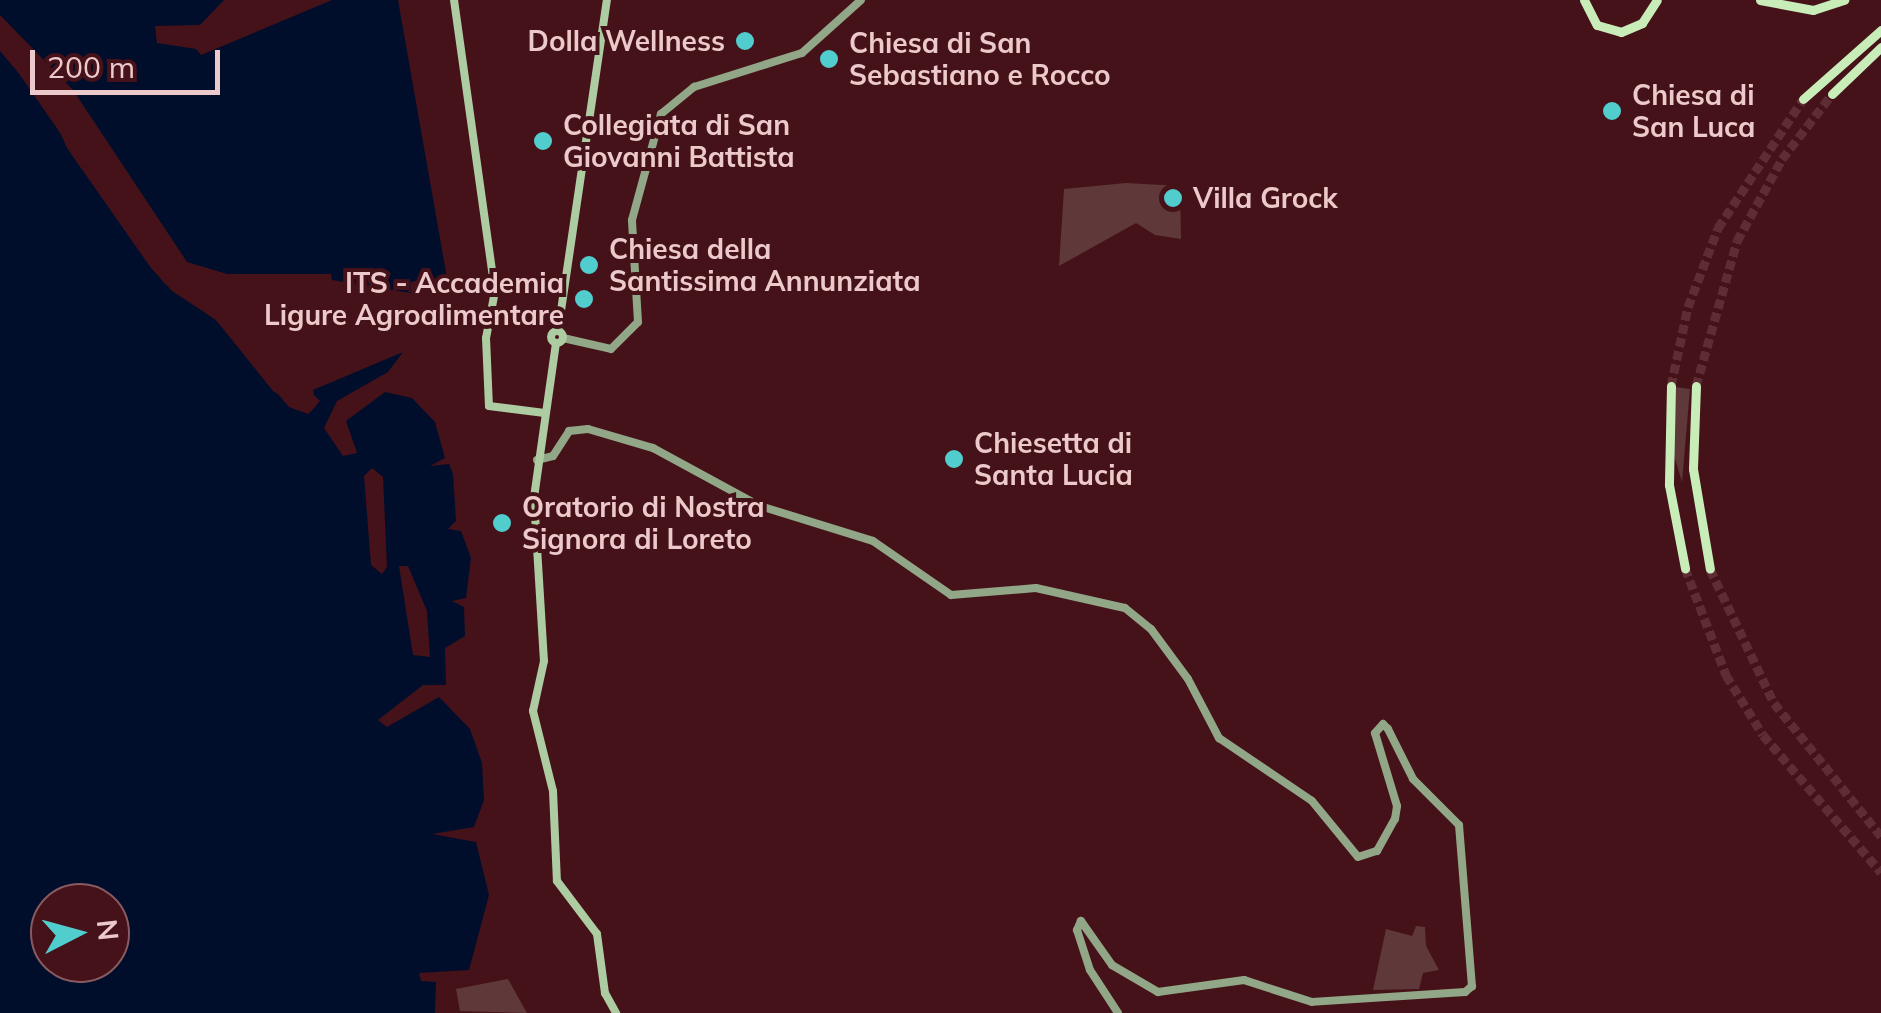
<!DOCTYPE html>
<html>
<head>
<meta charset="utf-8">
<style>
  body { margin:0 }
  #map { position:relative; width:1881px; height:1013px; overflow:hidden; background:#451219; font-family:Mulish,sans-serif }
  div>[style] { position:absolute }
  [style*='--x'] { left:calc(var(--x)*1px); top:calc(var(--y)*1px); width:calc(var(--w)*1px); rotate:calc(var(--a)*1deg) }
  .green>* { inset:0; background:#5f383a }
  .water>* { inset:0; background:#000e2c }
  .pier>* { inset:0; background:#451219 }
  .motorway-tunnel>* { height:9px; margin-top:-4.5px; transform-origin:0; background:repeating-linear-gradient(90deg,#5e2d34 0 9px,transparent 0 13.5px) }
  .secondary>* { height:8px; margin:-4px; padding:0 4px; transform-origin:4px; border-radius:4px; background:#91a787 }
  .primary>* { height:8px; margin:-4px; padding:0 4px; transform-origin:4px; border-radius:4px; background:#aecca1 }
  .primary>.ring { margin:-4px; padding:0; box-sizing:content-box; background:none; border:8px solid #aecca1; border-radius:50% }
  .motorway>* { height:9px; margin:-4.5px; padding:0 4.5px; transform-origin:4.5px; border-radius:4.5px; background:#c9edb9 }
  .dots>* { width:28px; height:28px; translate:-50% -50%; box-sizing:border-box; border:5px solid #451219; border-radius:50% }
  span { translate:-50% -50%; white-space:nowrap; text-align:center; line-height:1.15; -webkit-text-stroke:8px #451219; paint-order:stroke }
  .poi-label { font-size:28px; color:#ecc9ca; font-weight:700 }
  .right { translate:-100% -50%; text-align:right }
  .left { translate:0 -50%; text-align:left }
  .north { position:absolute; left:30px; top:883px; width:100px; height:100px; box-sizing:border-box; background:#451219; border:2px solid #885b60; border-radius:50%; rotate:84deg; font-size:28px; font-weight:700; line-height:40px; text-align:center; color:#ecc9ca }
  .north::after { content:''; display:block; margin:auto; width:35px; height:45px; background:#52cdce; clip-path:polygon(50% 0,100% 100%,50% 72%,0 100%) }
  .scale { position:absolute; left:30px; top:50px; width:190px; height:45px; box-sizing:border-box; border:5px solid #ecc9ca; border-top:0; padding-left:12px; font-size:30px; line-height:35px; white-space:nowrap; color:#ecc9ca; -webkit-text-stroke:8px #451219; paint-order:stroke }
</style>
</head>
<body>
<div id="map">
  <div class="green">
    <i style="clip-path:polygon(1126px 183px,1180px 186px,1181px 239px,1155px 235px,1136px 223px,1059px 266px,1064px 189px)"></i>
    <i style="clip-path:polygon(1675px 387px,1690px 389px,1682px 482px,1673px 452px)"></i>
    <i style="clip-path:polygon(1416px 926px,1425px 927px,1426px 946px,1439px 970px,1423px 973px,1419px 989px,1373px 990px,1386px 929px,1412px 936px)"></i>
    <i style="clip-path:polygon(508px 979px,527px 1013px,460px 1011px,456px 989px)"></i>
  </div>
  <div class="water">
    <i style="clip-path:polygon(0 0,224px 0,200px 25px,155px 26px,157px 43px,196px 49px,201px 55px,332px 0,398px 0,447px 278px,443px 292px,430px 272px,422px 273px,423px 283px,410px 282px,411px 293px,332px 280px,331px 274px,227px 274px,187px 262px,73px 90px,0 15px)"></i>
    <i style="clip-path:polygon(evenodd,0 51px,50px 110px,67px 148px,151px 268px,172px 291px,216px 320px,289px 407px,308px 414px,316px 406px,313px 390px,403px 352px,388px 372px,337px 401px,324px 428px,343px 456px,357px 453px,346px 421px,385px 392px,412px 398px,435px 422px,445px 458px,430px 466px,449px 464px,453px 474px,456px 521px,448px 529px,461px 531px,471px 558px,466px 598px,452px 601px,464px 607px,465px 636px,445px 648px,446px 685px,423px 685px,378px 720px,387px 727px,439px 697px,470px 729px,482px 763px,484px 800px,474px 827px,432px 834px,476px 842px,489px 895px,469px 970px,419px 973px,421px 981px,436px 982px,435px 1013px,0 1013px,0 51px,50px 903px,110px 903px,110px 963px,50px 963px,50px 903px)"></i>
  </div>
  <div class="pier">
    <i style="clip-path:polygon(0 46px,32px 77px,104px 195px,168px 280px,220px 316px,292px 403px,306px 409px,311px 392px,320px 401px,308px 414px,273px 391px,216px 320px,164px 283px)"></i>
    <i style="clip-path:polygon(372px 468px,383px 477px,387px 567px,382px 574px,371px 565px,364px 476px)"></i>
    <i style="clip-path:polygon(399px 566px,408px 566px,427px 611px,430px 657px,413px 655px)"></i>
  </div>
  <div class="motorway-tunnel">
    <i style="--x:1671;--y:386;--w:81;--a:-77.9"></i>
    <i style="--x:1688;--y:307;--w:85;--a:-69.2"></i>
    <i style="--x:1718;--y:228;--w:154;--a:-56.6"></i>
    <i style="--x:1696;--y:386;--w:151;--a:-74.2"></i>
    <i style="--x:1737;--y:241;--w:94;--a:-61.2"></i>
    <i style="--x:1782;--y:159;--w:82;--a:-52.4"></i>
    <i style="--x:1685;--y:568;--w:115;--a:69"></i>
    <i style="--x:1726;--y:675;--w:70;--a:58.3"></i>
    <i style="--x:1763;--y:735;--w:181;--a:49.3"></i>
    <i style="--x:1710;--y:569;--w:148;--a:64.5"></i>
    <i style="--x:1774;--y:703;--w:171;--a:51.2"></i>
  </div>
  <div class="secondary">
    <i style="--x:563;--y:338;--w:49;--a:12.9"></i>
    <i style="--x:611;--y:349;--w:38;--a:-45"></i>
    <i style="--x:638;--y:322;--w:102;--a:-93.4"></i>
    <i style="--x:632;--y:220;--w:110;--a:-74.7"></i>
    <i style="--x:661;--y:114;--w:43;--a:-39.3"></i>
    <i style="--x:694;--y:87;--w:113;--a:-17.5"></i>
    <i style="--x:802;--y:53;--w:79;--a:-41.9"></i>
    <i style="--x:537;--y:460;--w:16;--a:-14"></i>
    <i style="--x:553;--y:456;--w:30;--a:-57"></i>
    <i style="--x:569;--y:431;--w:19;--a:-6"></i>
    <i style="--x:588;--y:429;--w:68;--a:16.3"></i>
    <i style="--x:653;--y:448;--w:122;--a:28.5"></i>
    <i style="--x:760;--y:506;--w:118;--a:17.2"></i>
    <i style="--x:873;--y:541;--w:95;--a:34.7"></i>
    <i style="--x:951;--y:595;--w:85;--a:-4.7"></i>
    <i style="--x:1036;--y:588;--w:91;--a:12.7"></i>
    <i style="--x:1125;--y:608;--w:33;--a:39"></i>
    <i style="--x:1151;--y:629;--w:62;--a:53.5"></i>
    <i style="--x:1188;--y:679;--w:67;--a:62.3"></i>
    <i style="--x:1219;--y:738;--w:112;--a:34.1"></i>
    <i style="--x:1312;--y:801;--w:72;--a:50.6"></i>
    <i style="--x:1358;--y:857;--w:20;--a:-18"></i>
    <i style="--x:1377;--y:851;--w:37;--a:-61"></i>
    <i style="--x:1395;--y:819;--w:13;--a:-81"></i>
    <i style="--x:1397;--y:806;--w:76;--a:-106.8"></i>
    <i style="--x:1375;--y:733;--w:12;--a:-48"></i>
    <i style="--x:1383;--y:724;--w:7;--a:45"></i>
    <i style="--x:1388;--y:729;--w:56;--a:63.4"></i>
    <i style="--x:1413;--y:779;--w:65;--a:45"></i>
    <i style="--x:1459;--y:825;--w:162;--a:85.4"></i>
    <i style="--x:1472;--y:986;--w:9;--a:139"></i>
    <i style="--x:1465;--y:992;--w:153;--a:176.3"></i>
    <i style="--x:1312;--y:1002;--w:71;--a:-162.1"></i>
    <i style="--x:1244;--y:980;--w:87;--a:172.1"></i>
    <i style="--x:1158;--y:992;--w:53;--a:-149.6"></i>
    <i style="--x:1112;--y:965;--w:54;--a:-125.2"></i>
    <i style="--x:1081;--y:921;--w:10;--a:114"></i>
    <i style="--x:1077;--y:930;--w:42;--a:72"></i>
    <i style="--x:1090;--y:970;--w:51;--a:56.9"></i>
  </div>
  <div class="primary">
    <i style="--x:454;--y:0;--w:294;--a:82"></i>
    <i style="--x:495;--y:291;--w:48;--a:100.8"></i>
    <i style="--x:486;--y:338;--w:68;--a:87.5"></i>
    <i style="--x:489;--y:406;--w:56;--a:7.1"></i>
    <i class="ring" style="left:551px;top:331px;width:4px;height:4px"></i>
    <i style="--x:558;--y:331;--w:335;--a:-81.6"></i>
    <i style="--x:556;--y:343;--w:157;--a:98.1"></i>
    <i style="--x:534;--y:498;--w:163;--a:86.5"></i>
    <i style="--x:544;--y:661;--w:51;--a:102.4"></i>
    <i style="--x:533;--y:711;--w:82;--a:76"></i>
    <i style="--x:553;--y:791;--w:90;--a:87.5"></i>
    <i style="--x:557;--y:881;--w:66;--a:53"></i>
    <i style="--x:597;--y:934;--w:60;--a:82.3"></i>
    <i style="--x:605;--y:993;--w:23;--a:61"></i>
  </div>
  <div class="motorway">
    <i style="--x:1584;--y:0;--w:28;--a:63"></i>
    <i style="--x:1597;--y:25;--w:25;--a:16"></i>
    <i style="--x:1621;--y:32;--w:23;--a:-23"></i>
    <i style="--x:1642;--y:23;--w:27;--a:-57"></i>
    <i style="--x:1760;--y:0;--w:54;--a:10.7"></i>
    <i style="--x:1813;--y:10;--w:33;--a:-18"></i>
    <i style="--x:1832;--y:94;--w:68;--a:-43.8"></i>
    <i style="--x:1803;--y:99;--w:104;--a:-41.5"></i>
    <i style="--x:1671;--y:386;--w:99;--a:91.2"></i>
    <i style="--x:1669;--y:485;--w:85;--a:79.1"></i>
    <i style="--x:1696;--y:386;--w:83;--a:92.1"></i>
    <i style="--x:1693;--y:469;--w:101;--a:80.4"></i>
  </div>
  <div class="dots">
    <i style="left:745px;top:41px;background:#52cdce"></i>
    <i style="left:829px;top:59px;background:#52cdce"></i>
    <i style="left:1612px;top:111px;background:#52cdce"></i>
    <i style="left:543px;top:141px;background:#52cdce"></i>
    <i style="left:1173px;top:198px;background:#52cdce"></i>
    <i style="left:589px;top:265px;background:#52cdce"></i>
    <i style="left:584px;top:299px;background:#52cdce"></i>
    <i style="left:954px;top:459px;background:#52cdce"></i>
    <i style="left:502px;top:523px;background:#52cdce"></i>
  </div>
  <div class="poi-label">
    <span class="right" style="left:725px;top:41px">Dolla Wellness</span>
    <span class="left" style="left:849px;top:59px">Chiesa di San<br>Sebastiano e Rocco</span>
    <span class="left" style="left:1632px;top:111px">Chiesa di<br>San Luca</span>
    <span class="left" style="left:563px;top:141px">Collegiata di San<br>Giovanni Battista</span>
    <span class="left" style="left:1193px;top:198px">Villa Grock</span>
    <span class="left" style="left:609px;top:265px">Chiesa della<br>Santissima Annunziata</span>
    <span class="right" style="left:564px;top:299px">ITS - Accademia<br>Ligure Agroalimentare</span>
    <span class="left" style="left:974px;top:459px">Chiesetta di<br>Santa Lucia</span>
    <span class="left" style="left:522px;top:523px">Oratorio di Nostra<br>Signora di Loreto</span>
  </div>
  <div class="north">N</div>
  <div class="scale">200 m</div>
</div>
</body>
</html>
